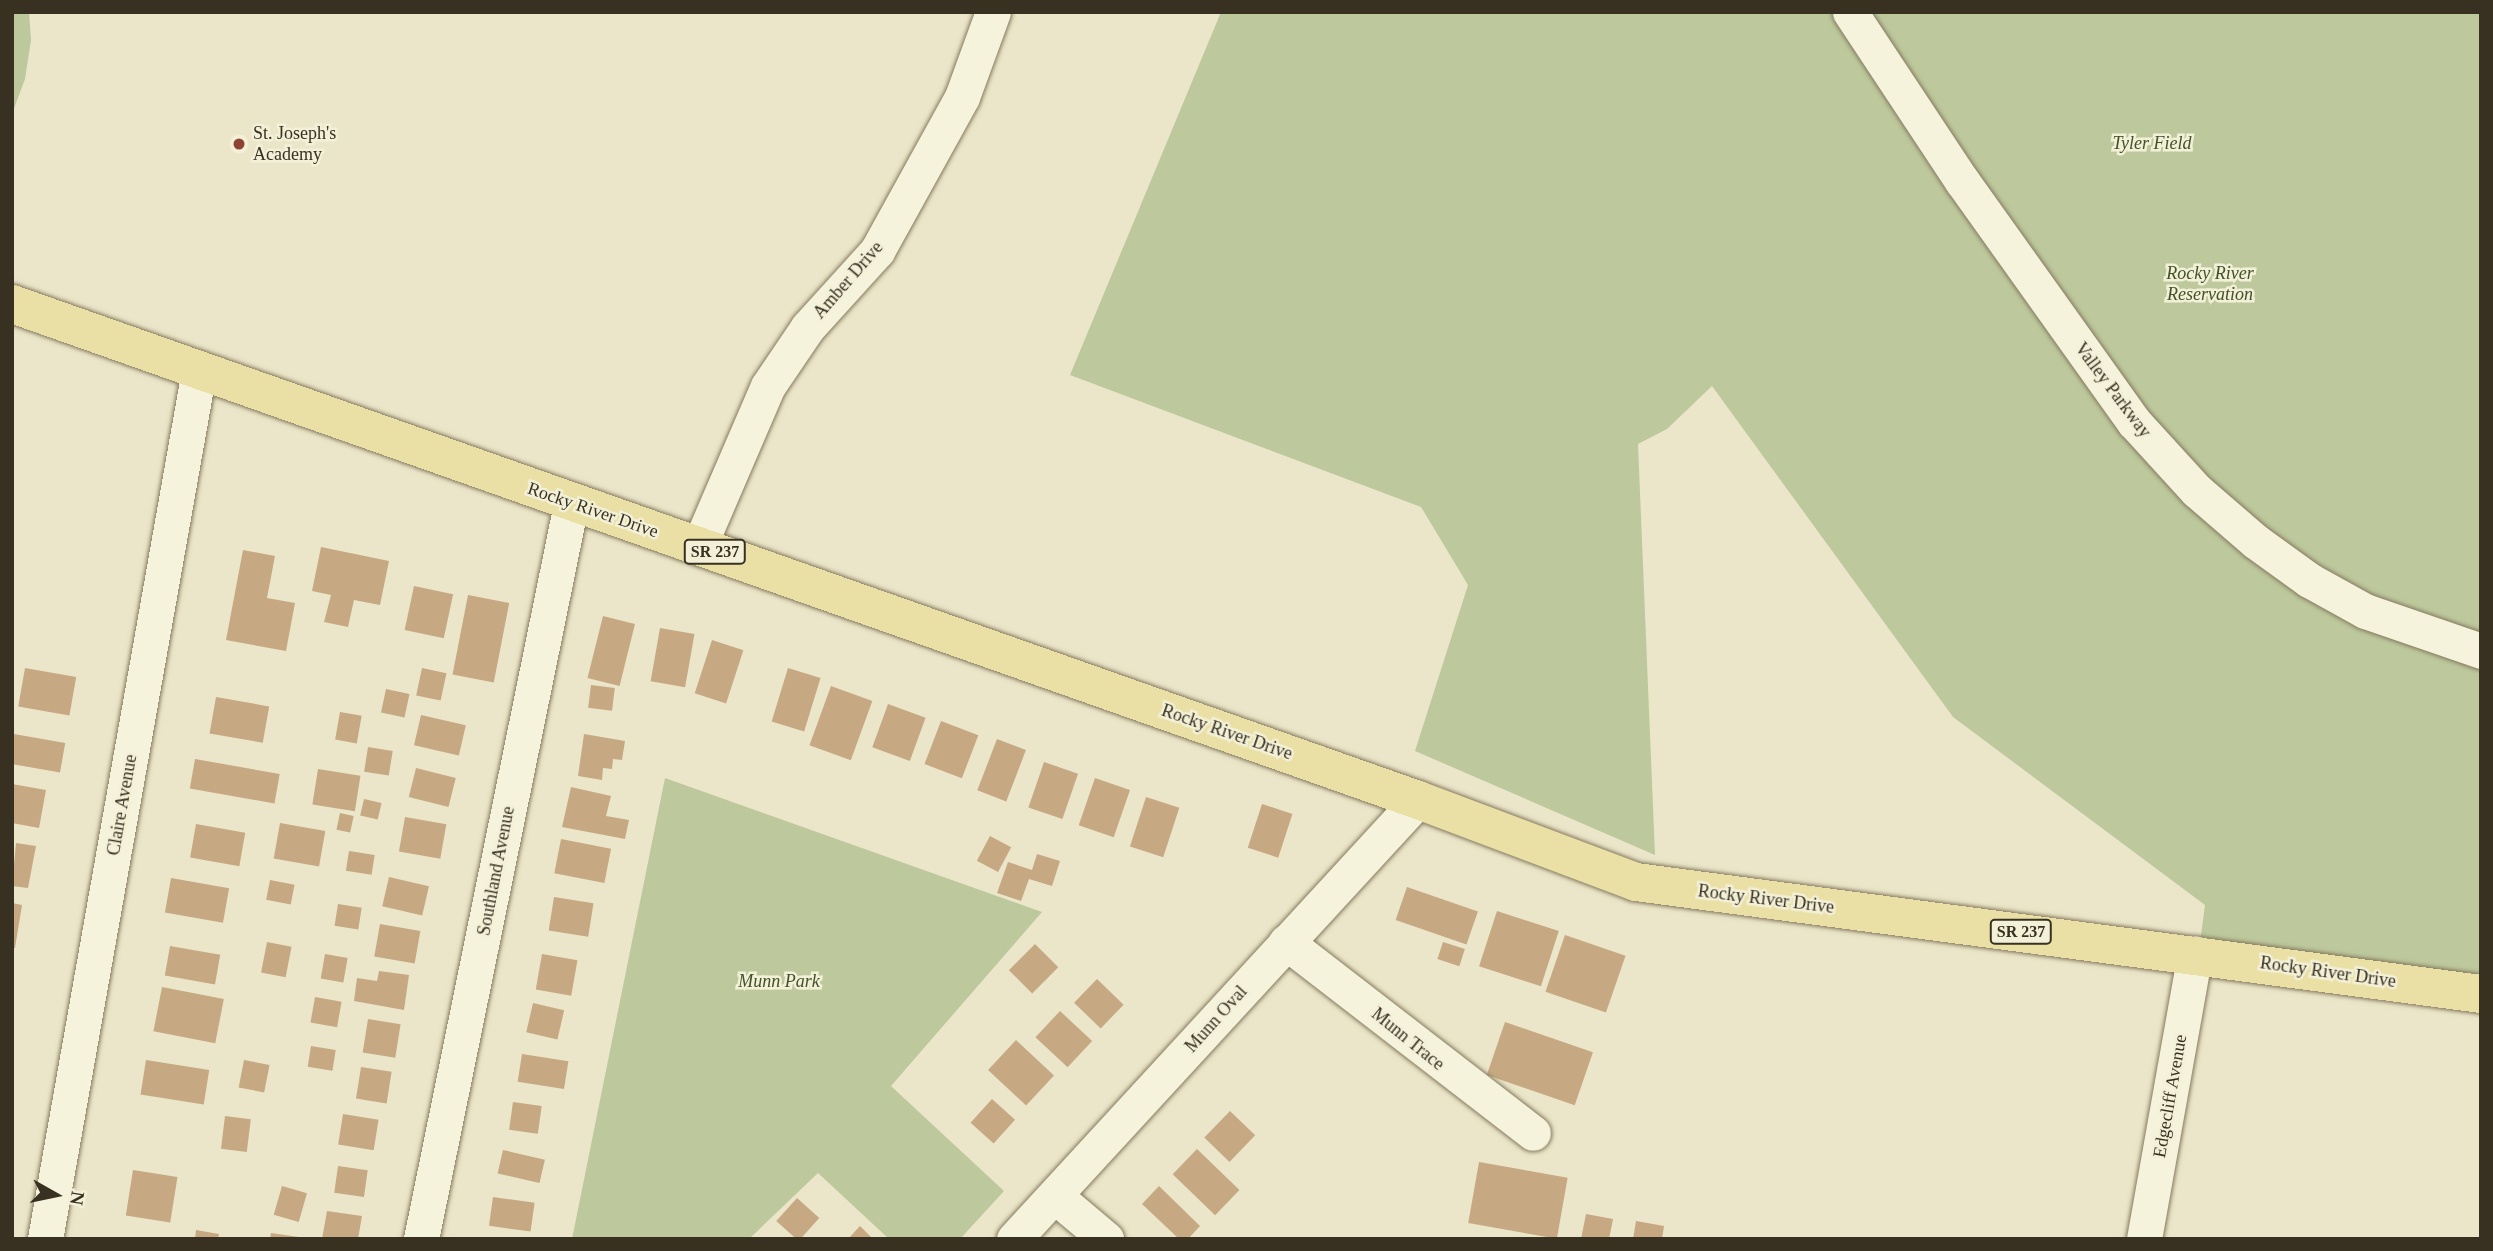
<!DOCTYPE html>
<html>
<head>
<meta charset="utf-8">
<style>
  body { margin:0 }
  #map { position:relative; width:2493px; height:1251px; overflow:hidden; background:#ebe6c9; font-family:Georgia,serif }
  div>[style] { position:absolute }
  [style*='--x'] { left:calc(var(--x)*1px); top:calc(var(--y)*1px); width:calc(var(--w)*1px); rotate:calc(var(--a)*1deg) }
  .green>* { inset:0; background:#bdc99d }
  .building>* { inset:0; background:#c6a982; transform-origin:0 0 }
  .roads { filter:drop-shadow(0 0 2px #867a5f) drop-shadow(0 0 2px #867a5f) }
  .minor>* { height:35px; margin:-17.5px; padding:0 17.5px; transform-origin:17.5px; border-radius:17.5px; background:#f6f3dc }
  .major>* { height:38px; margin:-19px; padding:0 19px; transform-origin:19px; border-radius:19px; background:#eae0a5 }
  .dots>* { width:19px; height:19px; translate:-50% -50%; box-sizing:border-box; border:4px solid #f3f0d8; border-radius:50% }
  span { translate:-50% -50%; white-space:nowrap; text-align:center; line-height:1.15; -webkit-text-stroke:5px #f3f0d8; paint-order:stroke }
  .shield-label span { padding:2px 5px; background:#f3f0d8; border:2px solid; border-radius:5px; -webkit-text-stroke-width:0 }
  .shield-label { font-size:16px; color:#383021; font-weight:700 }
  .poi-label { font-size:18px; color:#383021 }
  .left { translate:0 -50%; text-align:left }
  .park-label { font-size:18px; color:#42532a; font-style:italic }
  .street-label { font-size:18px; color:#383021 }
  .frame { position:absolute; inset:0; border:14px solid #383021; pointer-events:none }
  .north { position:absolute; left:21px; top:1160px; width:70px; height:70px; -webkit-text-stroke:5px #f3f0d8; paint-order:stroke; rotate:99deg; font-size:19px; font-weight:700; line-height:28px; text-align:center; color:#383021 }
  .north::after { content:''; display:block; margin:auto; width:24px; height:32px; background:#383021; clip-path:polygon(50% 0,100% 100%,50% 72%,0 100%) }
</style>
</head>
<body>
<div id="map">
  <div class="green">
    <i style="clip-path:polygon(12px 12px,29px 12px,31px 40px,25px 79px,12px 114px)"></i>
    <i style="clip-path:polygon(1221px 12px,2481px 12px,2481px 993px,2198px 957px,2205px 905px,1953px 717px,1712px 386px,1667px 429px,1638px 444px,1655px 855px,1415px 751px,1468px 585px,1421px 507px,1070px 375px)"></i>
    <i style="clip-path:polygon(665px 778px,1042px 912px,891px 1086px,1004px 1191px,960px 1239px,889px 1239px,818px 1173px,749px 1239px,572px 1239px)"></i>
  </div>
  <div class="building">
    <i style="clip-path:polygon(321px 547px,389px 561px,380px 605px,354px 600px,348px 627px,324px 622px,331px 595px,312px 591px)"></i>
    <i style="clip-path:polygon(243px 550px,275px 556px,267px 598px,295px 603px,286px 651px,226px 640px)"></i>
    <i style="left:414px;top:586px;width:40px;height:45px;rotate:12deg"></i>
    <i style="left:468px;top:595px;width:42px;height:81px;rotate:11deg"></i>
    <i style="left:603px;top:616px;width:33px;height:64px;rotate:14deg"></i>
    <i style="left:660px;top:628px;width:35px;height:54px;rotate:10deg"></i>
    <i style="left:712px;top:640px;width:33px;height:56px;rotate:18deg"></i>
    <i style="left:25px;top:668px;width:52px;height:39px;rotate:10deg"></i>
    <i style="left:422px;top:668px;width:25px;height:28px;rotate:12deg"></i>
    <i style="left:788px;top:668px;width:34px;height:56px;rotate:17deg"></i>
    <i style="left:591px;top:685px;width:24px;height:23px;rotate:7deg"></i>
    <i style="left:831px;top:686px;width:44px;height:63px;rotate:20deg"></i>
    <i style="left:386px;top:689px;width:24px;height:24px;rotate:12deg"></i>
    <i style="left:216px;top:697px;width:54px;height:37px;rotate:10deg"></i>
    <i style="left:888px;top:704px;width:40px;height:46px;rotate:20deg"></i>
    <i style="left:340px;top:712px;width:22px;height:28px;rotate:10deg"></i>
    <i style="left:421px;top:715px;width:46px;height:31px;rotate:13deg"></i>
    <i style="left:941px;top:721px;width:40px;height:46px;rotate:21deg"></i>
    <i style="left:14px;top:734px;width:52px;height:30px;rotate:10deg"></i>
    <i style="clip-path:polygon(584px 734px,625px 741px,622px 760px,613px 759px,612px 769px,603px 768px,602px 780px,578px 776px)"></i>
    <i style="left:997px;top:739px;width:31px;height:55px;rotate:21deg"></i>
    <i style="left:368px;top:747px;width:25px;height:25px;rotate:9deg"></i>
    <i style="left:195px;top:759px;width:86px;height:30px;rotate:10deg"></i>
    <i style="left:1044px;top:762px;width:36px;height:48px;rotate:19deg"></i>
    <i style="left:416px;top:768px;width:41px;height:30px;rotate:14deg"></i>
    <i style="left:318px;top:769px;width:43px;height:36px;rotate:9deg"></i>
    <i style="left:1095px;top:778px;width:37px;height:50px;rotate:19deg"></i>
    <i style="clip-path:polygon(12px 784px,46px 790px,39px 828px,12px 823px)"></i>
    <i style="clip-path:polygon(571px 787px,611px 796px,606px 816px,629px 820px,625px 839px,562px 827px)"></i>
    <i style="left:1146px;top:797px;width:35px;height:52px;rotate:18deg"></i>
    <i style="left:364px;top:799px;width:18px;height:17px;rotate:13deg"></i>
    <i style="left:1262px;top:804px;width:32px;height:46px;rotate:18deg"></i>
    <i style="left:340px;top:813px;width:14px;height:17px;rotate:12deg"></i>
    <i style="left:405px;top:817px;width:42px;height:35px;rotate:10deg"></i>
    <i style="left:280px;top:823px;width:46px;height:36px;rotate:10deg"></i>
    <i style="left:196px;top:824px;width:50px;height:34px;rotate:10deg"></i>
    <i style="left:990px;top:836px;width:24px;height:28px;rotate:28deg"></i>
    <i style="left:561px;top:839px;width:51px;height:35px;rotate:11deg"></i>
    <i style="clip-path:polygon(16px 843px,36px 846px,28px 888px,12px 886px)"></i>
    <i style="left:349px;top:851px;width:26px;height:20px;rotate:9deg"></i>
    <i style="clip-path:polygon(1037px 854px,1060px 861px,1052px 886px,1029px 879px,1021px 901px,997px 893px,1008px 862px,1032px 870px)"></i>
    <i style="left:389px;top:877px;width:41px;height:30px;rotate:13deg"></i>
    <i style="left:171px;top:878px;width:59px;height:35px;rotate:10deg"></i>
    <i style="left:270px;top:880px;width:25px;height:20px;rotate:11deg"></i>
    <i style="left:1407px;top:887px;width:75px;height:35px;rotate:19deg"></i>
    <i style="left:554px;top:897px;width:40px;height:34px;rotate:9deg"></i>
    <i style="clip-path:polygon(12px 903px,22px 905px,15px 948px,12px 948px)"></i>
    <i style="left:338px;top:904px;width:24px;height:22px;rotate:9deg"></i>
    <i style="left:1497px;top:911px;width:65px;height:58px;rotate:18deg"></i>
    <i style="left:380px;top:924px;width:41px;height:33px;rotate:10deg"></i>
    <i style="left:1565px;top:935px;width:64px;height:60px;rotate:19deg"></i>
    <i style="left:267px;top:942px;width:25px;height:31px;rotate:11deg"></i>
    <i style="left:1443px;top:942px;width:23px;height:18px;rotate:18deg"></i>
    <i style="left:1035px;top:944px;width:33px;height:37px;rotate:45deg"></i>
    <i style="left:170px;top:946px;width:51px;height:30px;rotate:10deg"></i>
    <i style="left:325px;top:954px;width:23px;height:25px;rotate:10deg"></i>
    <i style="left:542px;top:954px;width:36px;height:36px;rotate:10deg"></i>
    <i style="clip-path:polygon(379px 971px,409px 975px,404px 1010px,354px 1001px,357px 978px,377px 981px)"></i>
    <i style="left:1097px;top:979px;width:37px;height:33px;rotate:44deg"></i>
    <i style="left:162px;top:987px;width:63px;height:45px;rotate:11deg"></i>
    <i style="left:315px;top:997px;width:27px;height:26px;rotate:10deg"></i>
    <i style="left:533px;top:1003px;width:32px;height:30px;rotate:13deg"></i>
    <i style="left:1060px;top:1011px;width:44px;height:36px;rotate:43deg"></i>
    <i style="left:368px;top:1019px;width:33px;height:34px;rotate:9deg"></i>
    <i style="left:1505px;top:1022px;width:93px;height:56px;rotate:19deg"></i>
    <i style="left:1016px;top:1040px;width:52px;height:41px;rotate:43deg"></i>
    <i style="left:311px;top:1046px;width:25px;height:21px;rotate:9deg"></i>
    <i style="left:522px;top:1054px;width:47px;height:28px;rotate:9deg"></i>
    <i style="left:146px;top:1060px;width:64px;height:35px;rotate:9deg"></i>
    <i style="left:244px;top:1060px;width:26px;height:28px;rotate:11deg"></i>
    <i style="left:361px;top:1067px;width:31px;height:32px;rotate:9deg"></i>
    <i style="left:992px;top:1099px;width:31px;height:32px;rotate:42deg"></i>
    <i style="left:513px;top:1102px;width:29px;height:28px;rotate:8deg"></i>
    <i style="left:1230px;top:1111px;width:35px;height:37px;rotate:44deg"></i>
    <i style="left:343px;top:1114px;width:36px;height:31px;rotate:9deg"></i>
    <i style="left:225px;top:1116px;width:26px;height:33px;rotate:7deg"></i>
    <i style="left:1197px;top:1149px;width:59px;height:35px;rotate:44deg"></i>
    <i style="left:503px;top:1150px;width:43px;height:24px;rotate:13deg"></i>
    <i style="left:1479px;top:1162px;width:90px;height:62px;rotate:10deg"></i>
    <i style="left:338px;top:1166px;width:30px;height:27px;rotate:8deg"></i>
    <i style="left:133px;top:1170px;width:45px;height:46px;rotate:9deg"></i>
    <i style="left:282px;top:1186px;width:26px;height:30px;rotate:16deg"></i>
    <i style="clip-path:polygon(1159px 1186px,1200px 1226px,1188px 1239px,1179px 1239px,1142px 1204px)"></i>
    <i style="left:493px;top:1197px;width:42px;height:29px;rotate:8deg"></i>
    <i style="left:797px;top:1198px;width:30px;height:31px;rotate:42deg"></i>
    <i style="clip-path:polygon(327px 1211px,362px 1216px,358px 1239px,322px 1239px)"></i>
    <i style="clip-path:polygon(1586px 1214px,1613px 1219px,1609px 1239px,1581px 1239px)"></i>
    <i style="clip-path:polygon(1636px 1221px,1664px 1226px,1662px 1239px,1633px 1239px)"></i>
    <i style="clip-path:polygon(860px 1226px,873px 1239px,848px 1239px)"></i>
    <i style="clip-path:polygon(196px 1230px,219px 1234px,218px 1239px,195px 1239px)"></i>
    <i style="clip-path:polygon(271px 1233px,299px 1237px,299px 1239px,270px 1239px)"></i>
  </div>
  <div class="roads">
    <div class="minor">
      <i style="--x:1850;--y:12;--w:203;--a:56.5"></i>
      <i style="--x:1962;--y:181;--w:296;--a:54.5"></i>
      <i style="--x:2134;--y:422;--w:92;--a:47.6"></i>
      <i style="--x:2196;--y:490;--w:78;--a:40.8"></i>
      <i style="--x:2255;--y:541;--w:67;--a:35.8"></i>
      <i style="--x:2309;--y:580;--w:64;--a:29"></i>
      <i style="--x:2365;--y:611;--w:123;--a:19"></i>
      <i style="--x:699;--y:546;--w:174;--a:-66.7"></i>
      <i style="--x:768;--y:386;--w:71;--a:-55.9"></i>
      <i style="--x:808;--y:327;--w:103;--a:-47.8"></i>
      <i style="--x:877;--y:251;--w:176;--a:-61.1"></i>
      <i style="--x:962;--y:97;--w:90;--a:-70"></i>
      <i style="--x:1286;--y:942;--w:312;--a:37.7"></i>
      <i style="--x:1055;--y:1196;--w:67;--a:40.1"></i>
      <i style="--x:45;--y:1239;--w:883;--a:-79.95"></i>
      <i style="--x:421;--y:1239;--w:750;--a:-78.47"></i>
      <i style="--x:1014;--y:1239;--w:597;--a:-47.38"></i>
      <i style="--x:2144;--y:1239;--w:290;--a:-79.9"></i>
    </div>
    <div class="major">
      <i style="--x:12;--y:304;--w:1491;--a:19.43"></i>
      <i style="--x:1418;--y:800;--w:233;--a:20.6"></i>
      <i style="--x:1636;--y:882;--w:852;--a:7.55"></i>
    </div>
  </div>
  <div class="dots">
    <i style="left:239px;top:144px;background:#904234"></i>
  </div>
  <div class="shield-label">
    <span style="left:715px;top:552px">SR 237</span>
    <span style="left:2021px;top:932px">SR 237</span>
  </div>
  <div class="poi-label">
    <span class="left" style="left:253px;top:144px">St. Joseph's<br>Academy</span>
  </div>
  <div class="park-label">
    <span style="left:2152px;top:143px">Tyler Field</span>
    <span style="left:2210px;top:284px">Rocky River<br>Reservation</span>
    <span style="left:779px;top:981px">Munn Park</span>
  </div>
  <div class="street-label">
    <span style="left:848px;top:280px;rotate:-49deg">Amber Drive</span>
    <span style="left:2113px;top:390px;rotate:53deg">Valley Parkway</span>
    <span style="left:593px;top:510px;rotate:19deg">Rocky River Drive</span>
    <span style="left:1227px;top:732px;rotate:19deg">Rocky River Drive</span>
    <span style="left:122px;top:805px;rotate:-80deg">Claire Avenue</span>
    <span style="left:496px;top:871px;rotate:-79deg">Southland Avenue</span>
    <span style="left:1766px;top:899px;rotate:7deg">Rocky River Drive</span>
    <span style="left:2328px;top:972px;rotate:8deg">Rocky River Drive</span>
    <span style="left:1216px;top:1019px;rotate:-48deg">Munn Oval</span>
    <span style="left:1408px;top:1039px;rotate:39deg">Munn Trace</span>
    <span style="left:2170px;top:1096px;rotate:-80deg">Edgecliff Avenue</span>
  </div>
  <div class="frame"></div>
  <div class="north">N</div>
</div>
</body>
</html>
